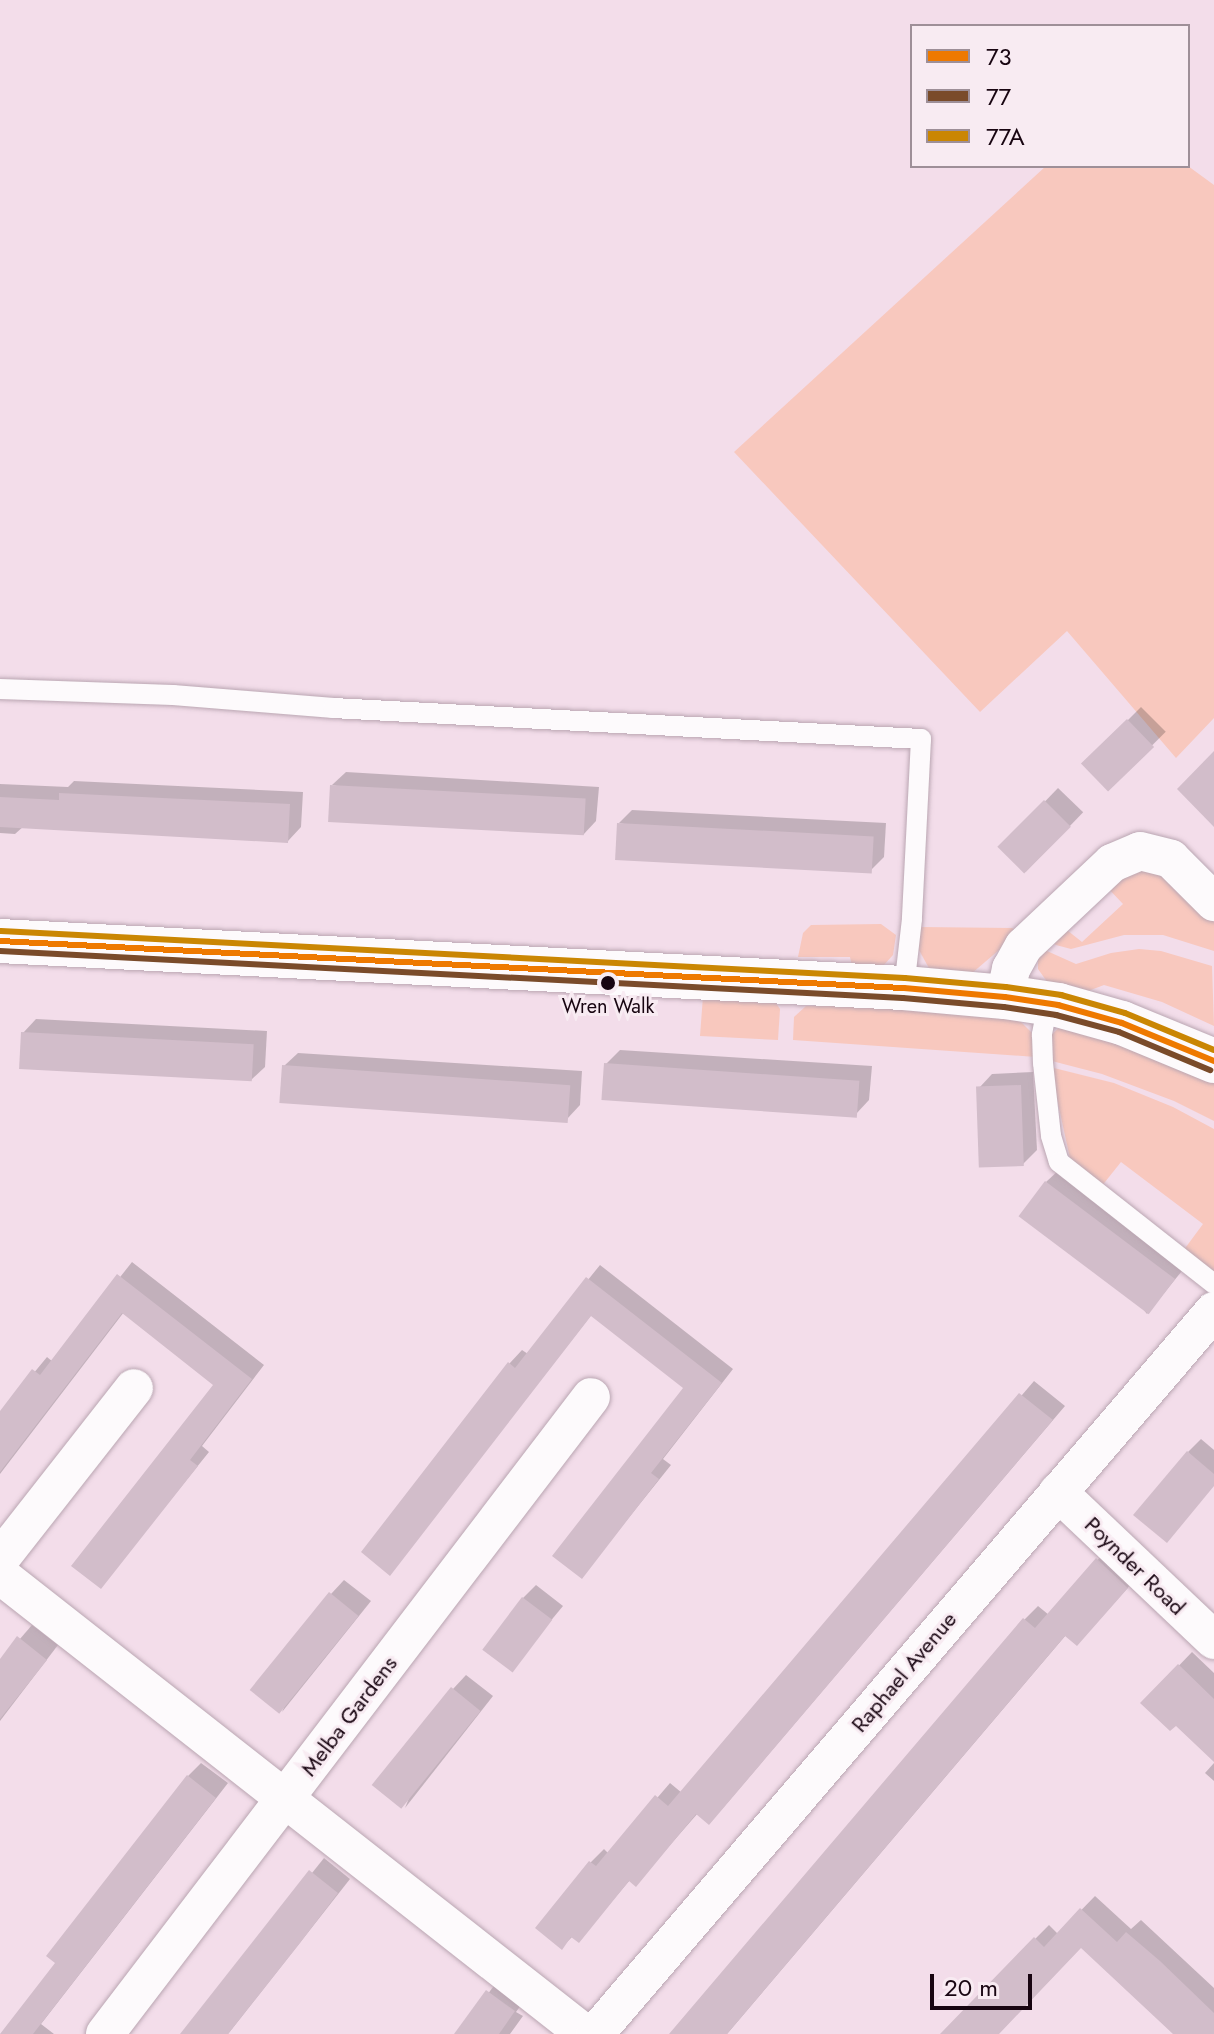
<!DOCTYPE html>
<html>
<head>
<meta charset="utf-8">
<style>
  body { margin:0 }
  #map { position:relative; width:1214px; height:2034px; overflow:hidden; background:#f3ddea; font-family:Jost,sans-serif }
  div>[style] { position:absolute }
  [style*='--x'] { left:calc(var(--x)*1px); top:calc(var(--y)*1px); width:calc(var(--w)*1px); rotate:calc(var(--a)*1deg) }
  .green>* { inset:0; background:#f8c8be }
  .shadow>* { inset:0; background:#0003; transform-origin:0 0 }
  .building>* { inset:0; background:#d2bdca; transform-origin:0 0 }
  .roads { filter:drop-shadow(0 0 2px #baa6b2) drop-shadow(0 0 2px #baa6b2) }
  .lane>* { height:20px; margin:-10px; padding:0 10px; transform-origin:10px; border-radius:10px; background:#fdfafc }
  .street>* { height:38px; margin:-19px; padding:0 19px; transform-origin:19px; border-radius:19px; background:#fdfafc }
  .secondary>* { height:44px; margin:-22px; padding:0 22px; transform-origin:22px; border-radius:22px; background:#fdfafc }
  .bus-1>* { height:6px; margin:-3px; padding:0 3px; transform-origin:3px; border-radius:3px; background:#ee7900 }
  .bus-2>* { height:6px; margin:-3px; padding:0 3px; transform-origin:3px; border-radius:3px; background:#7a4b2a }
  .bus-3>* { height:6px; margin:-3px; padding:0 3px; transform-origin:3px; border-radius:3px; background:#ca8603 }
  .dots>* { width:22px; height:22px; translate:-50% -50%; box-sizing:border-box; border:4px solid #f8ebf2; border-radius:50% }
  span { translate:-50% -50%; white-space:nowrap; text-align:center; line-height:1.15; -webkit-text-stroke:6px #f8ebf2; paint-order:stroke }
  .bus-label { font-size:20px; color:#180511 }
  .street-label { font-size:22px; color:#180511 }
  .legend { position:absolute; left:910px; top:24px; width:280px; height:144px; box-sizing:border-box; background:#f8ebf2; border:2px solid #9e8f98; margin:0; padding:10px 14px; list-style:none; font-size:24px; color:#180511 }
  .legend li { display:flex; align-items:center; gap:16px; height:40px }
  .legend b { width:40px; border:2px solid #9e8f98 }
  .scale { position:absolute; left:930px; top:1974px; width:102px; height:36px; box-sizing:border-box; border:4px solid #180511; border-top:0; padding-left:10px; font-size:24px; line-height:28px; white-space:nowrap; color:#180511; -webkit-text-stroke:6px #f8ebf2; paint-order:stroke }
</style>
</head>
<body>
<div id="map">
  <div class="green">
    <i style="clip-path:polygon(1046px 166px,1188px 166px,1214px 185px,1214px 718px,1176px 758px,1067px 631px,980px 712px,734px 452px)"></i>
    <i style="clip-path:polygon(1130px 870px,1160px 871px,1214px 918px,1214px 951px,1163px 935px,1124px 935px,1071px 949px,1056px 945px,1046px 937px,1058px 923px,1082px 942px,1123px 904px,1105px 885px)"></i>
    <i style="clip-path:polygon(881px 924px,896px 935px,893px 955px,883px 966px,852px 966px,850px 957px,798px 957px,803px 933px,811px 925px)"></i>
    <i style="clip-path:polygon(920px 927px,1012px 928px,1020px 932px,971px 974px,930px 970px,919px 950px)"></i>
    <i style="clip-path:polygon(1038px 947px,1076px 964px,1111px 953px,1139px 949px,1161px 951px,1212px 966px,1214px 1026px,1162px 1002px,1104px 985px,1083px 993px,1048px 983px,1038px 969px)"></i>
    <i style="clip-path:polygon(703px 996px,774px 1000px,780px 1009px,778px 1040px,700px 1036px)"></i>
    <i style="clip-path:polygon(858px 1005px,1018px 1019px,1032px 1033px,1036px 1057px,793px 1040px,794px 1017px,806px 1006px)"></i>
    <i style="clip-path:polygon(1060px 1027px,1073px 1027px,1214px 1080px,1214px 1121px,1174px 1101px,1102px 1074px,1048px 1060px,1052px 1034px)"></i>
    <i style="clip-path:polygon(1050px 1067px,1114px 1083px,1173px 1107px,1214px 1129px,1214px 1275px,1183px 1251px,1203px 1224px,1121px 1162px,1101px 1187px,1071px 1163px)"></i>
  </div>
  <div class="shadow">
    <i style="left:1141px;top:707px;width:35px;height:81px;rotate:45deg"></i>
    <i style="clip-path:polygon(346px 772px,599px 787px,596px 821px,583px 835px,332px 785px)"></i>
    <i style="clip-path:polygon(74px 781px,303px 792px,301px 827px,288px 841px,24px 826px,15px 834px,0 833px,0 784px,68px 787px)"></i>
    <i style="left:1058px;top:788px;width:35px;height:83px;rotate:44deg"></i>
    <i style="clip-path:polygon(632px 810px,886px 823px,884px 857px,870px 871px,619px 823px)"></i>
    <i style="clip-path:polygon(36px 1019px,267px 1031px,265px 1067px,251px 1080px,23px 1033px)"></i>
    <i style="clip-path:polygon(620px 1050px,872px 1066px,869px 1100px,856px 1114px,606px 1064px)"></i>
    <i style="clip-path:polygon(298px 1053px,582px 1071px,580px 1105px,567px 1119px,284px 1066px)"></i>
    <i style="clip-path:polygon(1033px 1072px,1037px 1150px,1023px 1164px,979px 1088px,992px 1074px)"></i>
    <i style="clip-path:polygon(1060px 1169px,1186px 1266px,1147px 1314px,1046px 1182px)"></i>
    <i style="clip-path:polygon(132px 1262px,264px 1365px,202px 1446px,209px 1452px,101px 1586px,216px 1384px,124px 1312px,0 1474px,0 1414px,47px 1357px,53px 1362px)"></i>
    <i style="clip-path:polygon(600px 1265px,733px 1369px,663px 1459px,671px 1465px,582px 1576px,686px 1388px,592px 1314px,390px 1573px,509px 1364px,522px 1350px,528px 1354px)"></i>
    <i style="clip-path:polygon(1034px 1381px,1065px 1406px,722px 1809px,698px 1813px,636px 1884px,630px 1880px,579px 1940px,573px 1936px,562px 1947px,591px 1862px,604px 1849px,609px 1854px,670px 1783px,682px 1793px)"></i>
    <i style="clip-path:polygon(1201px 1439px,1214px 1450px,1214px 1486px,1188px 1452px)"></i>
    <i style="clip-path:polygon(1110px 1546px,1140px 1574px,1090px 1630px,1066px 1635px,727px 2034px,688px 2034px,679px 2026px,1025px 1619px,1038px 1606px,1049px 1615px)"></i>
    <i style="clip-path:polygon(344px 1580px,371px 1601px,282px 1712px,331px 1594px)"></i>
    <i style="clip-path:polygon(536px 1585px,563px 1606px,510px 1670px,523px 1598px)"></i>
    <i style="clip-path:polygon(32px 1625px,58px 1645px,0 1721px,0 1662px)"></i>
    <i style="clip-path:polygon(1192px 1652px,1214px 1673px,1214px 1759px,1176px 1723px,1143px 1703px)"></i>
    <i style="clip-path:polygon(466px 1675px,493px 1696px,405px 1808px,453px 1689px)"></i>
    <i style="clip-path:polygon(201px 1763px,228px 1783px,41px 2024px,54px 2034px,1px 2034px,58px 1963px,188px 1776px)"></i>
    <i style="clip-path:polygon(1214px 1763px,1214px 1781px,1205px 1773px)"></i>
    <i style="clip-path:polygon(324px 1858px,350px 1879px,228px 2034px,183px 2034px)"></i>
    <i style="clip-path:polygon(1095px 1896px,1131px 1929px,1141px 1920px,1214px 1988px,1214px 2034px,1175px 2034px,1082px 1946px,998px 2034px,941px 2034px,1049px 1925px,1058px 1934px)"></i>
    <i style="clip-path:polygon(500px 1978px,527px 1997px,516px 2012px,523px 2016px,510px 2034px,457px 2034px)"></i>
  </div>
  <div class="building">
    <i style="left:1127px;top:719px;width:39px;height:64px;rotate:46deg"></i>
    <i style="clip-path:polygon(1214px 751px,1214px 827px,1177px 789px)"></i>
    <i style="left:330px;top:785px;width:256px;height:37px;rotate:3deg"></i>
    <i style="clip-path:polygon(59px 793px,290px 804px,288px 843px,0 827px,0 797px,59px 800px)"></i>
    <i style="left:1044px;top:800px;width:38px;height:66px;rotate:45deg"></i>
    <i style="left:617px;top:823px;width:257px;height:37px;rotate:3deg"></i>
    <i style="left:21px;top:1032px;width:233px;height:37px;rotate:3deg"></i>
    <i style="left:604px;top:1063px;width:256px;height:37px;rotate:4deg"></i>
    <i style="left:282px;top:1065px;width:289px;height:38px;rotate:4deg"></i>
    <i style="left:1021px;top:1085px;width:81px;height:45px;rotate:88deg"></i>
    <i style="left:1045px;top:1181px;width:163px;height:44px;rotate:37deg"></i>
    <i style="clip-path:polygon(117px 1274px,252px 1379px,190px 1460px,198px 1466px,101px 1589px,71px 1566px,213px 1385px,122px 1313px,0 1472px,0 1411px,32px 1369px,40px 1375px)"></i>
    <i style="clip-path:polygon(586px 1277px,722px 1383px,651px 1473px,659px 1479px,582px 1579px,552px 1556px,683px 1388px,591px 1316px,390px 1576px,361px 1552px,508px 1362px,515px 1368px)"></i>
    <i style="clip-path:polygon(1019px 1393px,1053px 1420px,709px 1825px,696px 1814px,636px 1887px,629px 1881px,579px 1943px,571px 1937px,562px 1950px,535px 1928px,589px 1861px,596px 1866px,655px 1795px,668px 1806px)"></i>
    <i style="clip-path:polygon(1187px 1451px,1214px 1474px,1214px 1486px,1167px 1543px,1133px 1515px)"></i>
    <i style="clip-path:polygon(1096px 1558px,1128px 1588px,1077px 1646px,1065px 1636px,727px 2034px,669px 2034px,1023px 1618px,1035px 1628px)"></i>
    <i style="left:329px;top:1592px;width:38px;height:126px;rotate:39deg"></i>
    <i style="left:522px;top:1597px;width:38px;height:66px;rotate:37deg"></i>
    <i style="clip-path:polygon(17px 1636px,47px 1660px,0 1719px,0 1659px)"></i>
    <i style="clip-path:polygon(1178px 1664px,1214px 1699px,1214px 1762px,1176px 1726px,1170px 1731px,1140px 1703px)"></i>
    <i style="left:451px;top:1687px;width:38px;height:126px;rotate:39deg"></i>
    <i style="clip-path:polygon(187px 1775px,216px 1798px,33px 2034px,0 2034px,55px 1963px,46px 1956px)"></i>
    <i style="clip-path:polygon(309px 1870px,338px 1893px,300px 1943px,228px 2034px,180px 2034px)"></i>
    <i style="clip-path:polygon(1080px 1908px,1117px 1942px,1126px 1932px,1160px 1961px,1214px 2013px,1214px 2034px,1173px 2034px,1081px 1948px,999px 2034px,940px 2034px,1034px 1937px,1044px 1947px)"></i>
    <i style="clip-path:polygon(486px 1990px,515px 2011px,499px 2034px,454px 2034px)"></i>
  </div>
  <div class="roads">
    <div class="lane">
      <i style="--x:0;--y:689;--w:173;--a:2"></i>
      <i style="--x:173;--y:695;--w:161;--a:4.6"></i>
      <i style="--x:333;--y:708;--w:589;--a:3.02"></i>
      <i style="--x:921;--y:739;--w:180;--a:92.9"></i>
      <i style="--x:912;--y:919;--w:69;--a:96.6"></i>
      <i style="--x:1048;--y:1003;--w:33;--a:101"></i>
      <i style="--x:1042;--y:1035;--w:28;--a:88"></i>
      <i style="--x:1043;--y:1063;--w:73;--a:83.7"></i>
      <i style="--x:1051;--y:1136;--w:27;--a:73"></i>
      <i style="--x:1059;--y:1162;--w:197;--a:38.2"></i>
    </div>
    <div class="street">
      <i style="--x:1005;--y:997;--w:29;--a:-78"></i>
      <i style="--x:1011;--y:969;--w:26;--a:-61"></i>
      <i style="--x:1024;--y:946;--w:121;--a:-43.3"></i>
      <i style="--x:1112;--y:863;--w:30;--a:-23"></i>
      <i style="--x:1140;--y:851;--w:32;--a:14"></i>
      <i style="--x:1171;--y:859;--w:61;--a:45"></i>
      <i style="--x:1058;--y:1492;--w:215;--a:43.5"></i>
      <i style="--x:0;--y:1559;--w:217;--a:-51.9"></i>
      <i style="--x:0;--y:1575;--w:744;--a:38.12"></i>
      <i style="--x:105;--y:2034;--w:801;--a:-52.66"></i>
      <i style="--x:595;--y:2034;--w:952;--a:-49.43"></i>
    </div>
    <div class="secondary">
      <i style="--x:0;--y:941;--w:905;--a:2.98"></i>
      <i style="--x:904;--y:988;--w:101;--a:5.1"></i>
      <i style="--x:1005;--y:997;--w:54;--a:8.6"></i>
      <i style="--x:1058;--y:1005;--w:66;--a:15.7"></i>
      <i style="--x:1122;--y:1023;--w:100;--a:22.4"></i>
    </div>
  </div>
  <div class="bus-1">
    <i style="--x:0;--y:941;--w:905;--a:2.98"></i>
    <i style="--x:904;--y:988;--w:101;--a:5.1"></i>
    <i style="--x:1005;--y:997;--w:54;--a:8.6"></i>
    <i style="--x:1058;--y:1005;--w:66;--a:15.7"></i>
    <i style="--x:1122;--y:1023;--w:100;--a:22.4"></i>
  </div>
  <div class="bus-2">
    <i style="--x:0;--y:951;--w:904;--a:2.98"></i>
    <i style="--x:903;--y:998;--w:101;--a:5.1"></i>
    <i style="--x:1004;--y:1007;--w:53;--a:8.7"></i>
    <i style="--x:1056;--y:1015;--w:65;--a:15.1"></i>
    <i style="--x:1119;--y:1032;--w:99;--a:22.7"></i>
  </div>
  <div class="bus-3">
    <i style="--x:1;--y:931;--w:905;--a:2.98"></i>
    <i style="--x:905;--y:978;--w:101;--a:5.1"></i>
    <i style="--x:1006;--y:987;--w:56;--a:8.3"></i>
    <i style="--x:1061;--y:995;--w:66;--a:15.7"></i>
    <i style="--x:1125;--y:1013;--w:96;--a:22.6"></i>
  </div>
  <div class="dots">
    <i style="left:608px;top:983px;background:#180511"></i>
  </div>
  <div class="bus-label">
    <span style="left:608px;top:1006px">Wren Walk</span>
  </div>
  <div class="street-label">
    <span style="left:1135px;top:1566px;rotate:44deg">Poynder Road</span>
    <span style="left:904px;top:1672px;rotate:-50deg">Raphael Avenue</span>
    <span style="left:349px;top:1716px;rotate:-53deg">Melba Gardens</span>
  </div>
  <ul class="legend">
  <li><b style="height:10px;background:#ee7900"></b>73</li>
  <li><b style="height:10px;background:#7a4b2a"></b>77</li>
  <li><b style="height:10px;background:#ca8603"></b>77A</li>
  </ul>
  <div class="scale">20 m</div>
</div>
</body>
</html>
